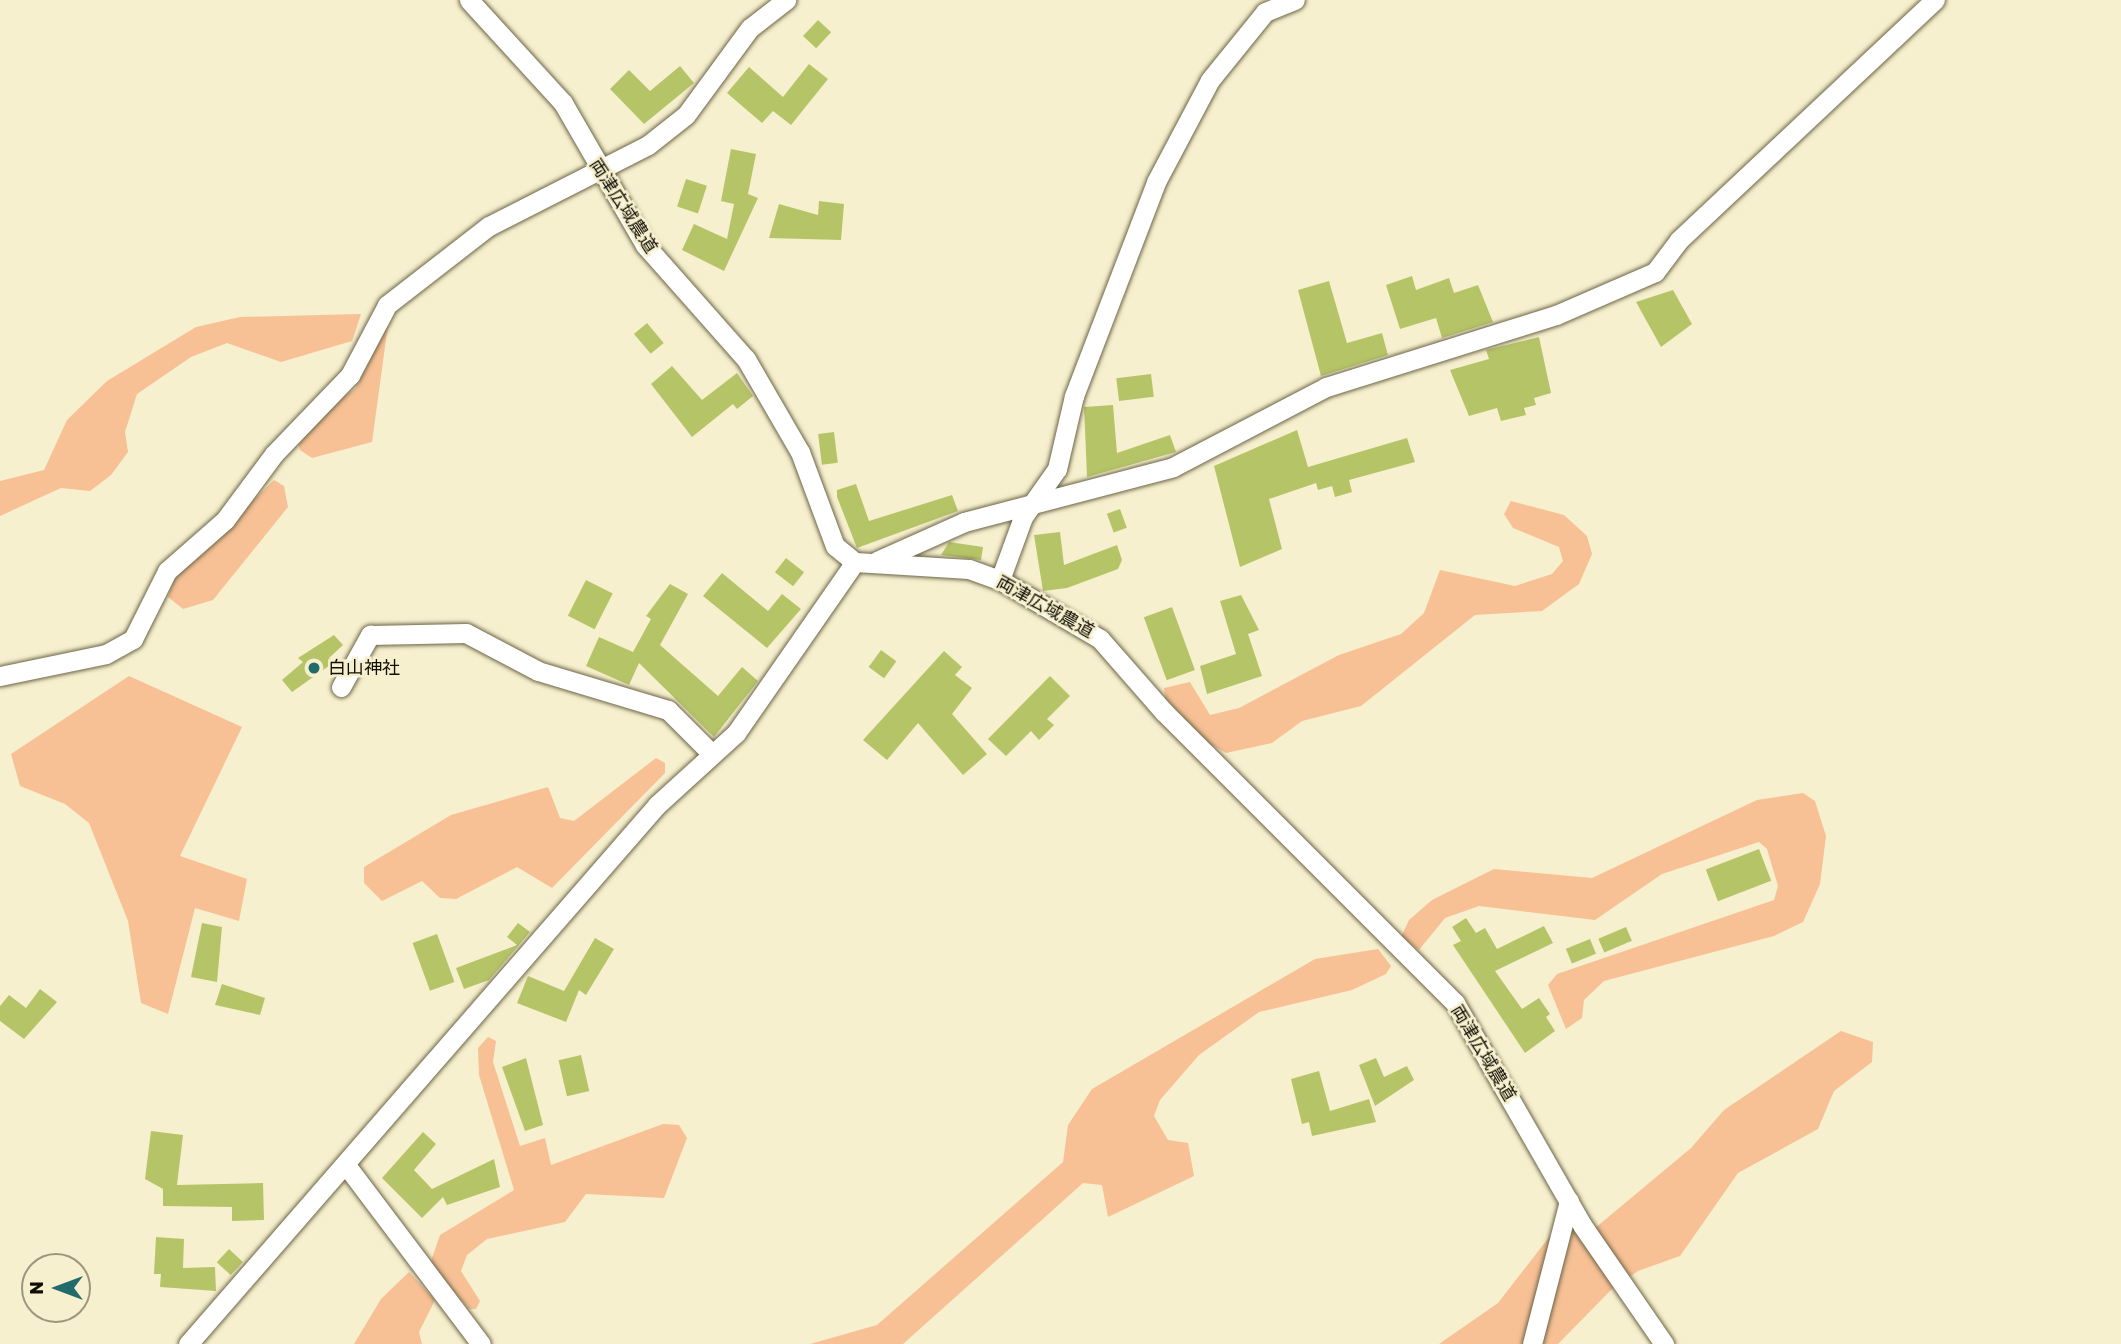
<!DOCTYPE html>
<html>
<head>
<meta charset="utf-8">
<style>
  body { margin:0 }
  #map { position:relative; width:2121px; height:1344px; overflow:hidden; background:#f7f0ce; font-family:Rubik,"Noto Sans JP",sans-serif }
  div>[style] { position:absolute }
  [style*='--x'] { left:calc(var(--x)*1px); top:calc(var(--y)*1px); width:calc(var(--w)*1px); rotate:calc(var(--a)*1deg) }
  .green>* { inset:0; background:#f7c095 }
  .building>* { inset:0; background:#b6c468; transform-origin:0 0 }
  .roads { filter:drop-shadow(0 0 2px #6b6547) drop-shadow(0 0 2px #6b6547) }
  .street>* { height:19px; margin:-9.5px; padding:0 9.5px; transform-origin:9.5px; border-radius:9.5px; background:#fff }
  .dots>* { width:19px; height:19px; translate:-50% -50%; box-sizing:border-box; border:4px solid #f7f0ce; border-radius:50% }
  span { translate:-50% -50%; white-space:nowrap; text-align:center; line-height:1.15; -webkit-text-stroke:5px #f7f0ce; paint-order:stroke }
  .street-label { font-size:18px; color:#110e04 }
  .poi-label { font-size:18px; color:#110e04 }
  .left { translate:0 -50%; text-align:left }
  .north { position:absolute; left:21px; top:1253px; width:70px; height:70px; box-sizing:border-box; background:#f7f0ce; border:2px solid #9b967d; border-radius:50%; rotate:270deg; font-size:19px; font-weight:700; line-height:28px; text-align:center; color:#110e04 }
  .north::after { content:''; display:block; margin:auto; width:24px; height:32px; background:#216c6a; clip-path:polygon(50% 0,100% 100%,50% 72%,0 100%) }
</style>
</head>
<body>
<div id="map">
  <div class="green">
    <i style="clip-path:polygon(361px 314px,352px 341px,281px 362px,227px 343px,191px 357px,137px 394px,125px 432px,128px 452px,111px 475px,90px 491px,61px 488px,0 516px,0 481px,44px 470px,67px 420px,107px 381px,196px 327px,240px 317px)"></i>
    <i style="clip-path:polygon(388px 325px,372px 442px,312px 458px,300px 450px,298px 441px,315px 416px,355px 389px)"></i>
    <i style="clip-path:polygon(274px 480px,284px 486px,288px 507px,213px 600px,183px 609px,168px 597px,174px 579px)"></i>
    <i style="clip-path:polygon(1511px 501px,1564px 515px,1587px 536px,1592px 554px,1579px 584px,1542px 611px,1475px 615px,1361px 706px,1302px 721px,1272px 743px,1226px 753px,1206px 742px,1165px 698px,1164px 688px,1190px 682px,1210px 715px,1239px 708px,1339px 655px,1401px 634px,1424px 613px,1440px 570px,1515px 586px,1552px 574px,1563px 561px,1559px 547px,1513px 528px,1504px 514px)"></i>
    <i style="clip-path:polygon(129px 676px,242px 727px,180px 856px,247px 879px,239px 921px,195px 908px,168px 1014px,141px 1003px,128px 921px,89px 823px,65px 804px,20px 786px,11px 754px)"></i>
    <i style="clip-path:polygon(656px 758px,665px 763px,665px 773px,552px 888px,517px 867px,456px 899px,440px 898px,422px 881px,382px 901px,364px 883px,364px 867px,451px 815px,548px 787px,560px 818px,574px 821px)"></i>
    <i style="clip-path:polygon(1803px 793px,1815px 801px,1826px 836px,1820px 884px,1803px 922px,1774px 936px,1604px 981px,1584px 1000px,1582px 1018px,1566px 1029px,1548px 985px,1557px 974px,1774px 900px,1778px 886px,1767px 849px,1759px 842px,1662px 874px,1595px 920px,1479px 906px,1445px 918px,1419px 950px,1401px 937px,1409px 920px,1432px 900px,1494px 869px,1592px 878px,1757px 800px)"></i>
    <i style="clip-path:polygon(1378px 949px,1391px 966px,1386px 974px,1352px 990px,1259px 1012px,1199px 1055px,1160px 1100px,1154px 1116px,1168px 1140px,1188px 1143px,1194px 1176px,1108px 1217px,1102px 1185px,1083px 1183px,903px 1344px,810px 1344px,877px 1325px,1063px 1162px,1068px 1125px,1092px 1089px,1315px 959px)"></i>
    <i style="clip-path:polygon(1841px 1031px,1873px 1042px,1872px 1062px,1834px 1091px,1818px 1129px,1738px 1173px,1680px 1256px,1638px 1271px,1612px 1289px,1558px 1344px,1439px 1344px,1498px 1303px,1550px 1236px,1573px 1225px,1582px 1239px,1691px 1148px,1724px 1110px)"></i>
    <i style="clip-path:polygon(488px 1037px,496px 1041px,493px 1062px,520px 1146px,545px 1138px,551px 1165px,663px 1124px,679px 1125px,687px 1138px,664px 1198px,586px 1194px,565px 1222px,487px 1239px,467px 1255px,461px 1271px,480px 1301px,476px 1309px,469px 1309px,430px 1264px,440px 1235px,514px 1190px,479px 1075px,478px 1048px)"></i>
    <i style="clip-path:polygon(409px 1272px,435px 1300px,419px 1332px,422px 1344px,354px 1344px,381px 1299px)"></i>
  </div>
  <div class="building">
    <i style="left:818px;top:20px;width:18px;height:22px;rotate:43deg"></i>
    <i style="clip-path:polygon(809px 64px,828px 79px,791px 125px,773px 111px,762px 123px,727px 93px,749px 67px,783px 97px)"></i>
    <i style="clip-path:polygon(680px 66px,694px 83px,644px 124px,610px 89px,629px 70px,650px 91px)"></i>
    <i style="clip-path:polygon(731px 149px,756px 154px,748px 194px,758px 198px,724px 271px,682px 250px,694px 224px,727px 239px,734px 204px,721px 201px)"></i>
    <i style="left:686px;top:179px;width:22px;height:29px;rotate:18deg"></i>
    <i style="clip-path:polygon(819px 201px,844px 204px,841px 240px,769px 238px,779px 204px,818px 215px)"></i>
    <i style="clip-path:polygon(1412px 276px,1416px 290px,1449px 278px,1454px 293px,1478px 285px,1493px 322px,1442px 338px,1436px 318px,1400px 329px,1386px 285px)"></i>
    <i style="clip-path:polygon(1329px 281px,1347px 343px,1382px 333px,1388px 355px,1321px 376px,1298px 290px)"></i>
    <i style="clip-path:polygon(1673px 290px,1692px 324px,1661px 347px,1636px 302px)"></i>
    <i style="left:647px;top:323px;width:26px;height:17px;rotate:50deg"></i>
    <i style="clip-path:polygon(1539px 337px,1551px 393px,1534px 398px,1536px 405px,1524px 408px,1526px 415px,1501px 421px,1497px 408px,1469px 416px,1450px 370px,1489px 359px,1486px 350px)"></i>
    <i style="clip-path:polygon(672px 366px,702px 400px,737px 373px,753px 396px,737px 409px,733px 404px,692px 437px,651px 384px)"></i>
    <i style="left:1151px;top:374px;width:23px;height:35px;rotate:83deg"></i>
    <i style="clip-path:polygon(1113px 405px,1117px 453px,1170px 435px,1176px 452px,1087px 477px,1084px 407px)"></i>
    <i style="clip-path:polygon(1297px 430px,1308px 467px,1407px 438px,1415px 462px,1349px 480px,1352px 492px,1335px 497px,1332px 486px,1318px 490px,1316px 483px,1269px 499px,1282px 549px,1240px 567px,1214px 466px)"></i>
    <i style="left:834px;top:432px;width:31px;height:16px;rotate:83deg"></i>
    <i style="clip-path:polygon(856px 484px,869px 521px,952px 495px,958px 511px,857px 548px,837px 497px,837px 490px)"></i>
    <i style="left:1120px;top:509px;width:20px;height:14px;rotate:70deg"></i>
    <i style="clip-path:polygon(1060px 532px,1064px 565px,1117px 545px,1122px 560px,1118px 569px,1067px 588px,1043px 591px,1034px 535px)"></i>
    <i style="clip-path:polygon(949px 542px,983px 547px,981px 560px,941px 555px)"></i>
    <i style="left:786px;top:558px;width:23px;height:18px;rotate:38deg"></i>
    <i style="clip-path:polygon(722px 573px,768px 611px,782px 594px,801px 609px,767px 648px,703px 596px)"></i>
    <i style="left:586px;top:580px;width:30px;height:40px;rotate:27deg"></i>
    <i style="clip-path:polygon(670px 584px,688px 594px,660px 645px,718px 696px,742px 667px,758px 681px,714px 737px,639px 663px,629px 685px,586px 666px,599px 637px,633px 652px,651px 619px,646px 616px)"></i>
    <i style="clip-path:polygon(1241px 595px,1259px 630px,1248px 634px,1262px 676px,1207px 694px,1200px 666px,1236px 654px,1220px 601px)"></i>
    <i style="left:1172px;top:607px;width:67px;height:30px;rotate:70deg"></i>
    <i style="clip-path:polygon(334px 635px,343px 645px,329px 658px,333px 663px,292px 692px,282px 680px,303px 662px,298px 658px)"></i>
    <i style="left:881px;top:650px;width:19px;height:21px;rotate:36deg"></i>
    <i style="clip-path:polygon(944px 651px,962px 667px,955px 675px,972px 688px,952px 714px,987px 754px,963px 775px,918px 723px,887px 760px,863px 740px)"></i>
    <i style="clip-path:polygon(1050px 676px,1070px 696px,1047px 719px,1054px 725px,1039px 740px,1031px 731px,1006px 756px,988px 739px)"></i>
    <i style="left:1759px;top:849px;width:34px;height:57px;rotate:69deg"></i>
    <i style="clip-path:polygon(1466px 918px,1476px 933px,1485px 928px,1497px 949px,1544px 926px,1553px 943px,1495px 971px,1522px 1009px,1539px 998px,1550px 1014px,1546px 1017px,1555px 1031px,1525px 1053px,1453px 945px,1461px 941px,1452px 927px)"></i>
    <i style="clip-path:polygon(202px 923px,222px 927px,217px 982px,191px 977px)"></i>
    <i style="clip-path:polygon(518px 923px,530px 932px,489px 980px,464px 989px,456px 968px,517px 945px,507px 937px)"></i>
    <i style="left:1626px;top:927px;width:15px;height:30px;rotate:67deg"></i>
    <i style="left:437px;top:934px;width:51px;height:26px;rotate:70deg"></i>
    <i style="clip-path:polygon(595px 938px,614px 949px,586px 995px,579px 990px,566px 1022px,517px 1003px,528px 976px,564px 991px)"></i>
    <i style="left:1590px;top:939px;width:16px;height:26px;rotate:68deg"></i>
    <i style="clip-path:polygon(222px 984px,265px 998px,260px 1015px,215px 1005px)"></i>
    <i style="clip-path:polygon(40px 989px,57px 1002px,24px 1039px,0 1021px,0 1006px,9px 995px,26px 1008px)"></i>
    <i style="left:581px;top:1055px;width:37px;height:23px;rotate:77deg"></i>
    <i style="clip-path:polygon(526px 1058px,543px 1125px,525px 1131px,502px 1067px)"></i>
    <i style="clip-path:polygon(1376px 1058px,1384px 1077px,1407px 1066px,1414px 1080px,1375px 1106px,1359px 1065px)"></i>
    <i style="clip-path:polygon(1319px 1071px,1330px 1111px,1369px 1099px,1376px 1122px,1312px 1136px,1309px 1122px,1302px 1124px,1291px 1079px)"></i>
    <i style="clip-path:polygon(151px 1131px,183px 1135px,177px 1185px,263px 1183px,264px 1220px,232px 1221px,232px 1207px,163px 1206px,163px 1189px,145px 1179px)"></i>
    <i style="clip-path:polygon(423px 1132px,436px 1144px,414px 1170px,432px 1189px,494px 1159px,500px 1187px,447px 1205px,443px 1197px,422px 1218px,382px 1178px)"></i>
    <i style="clip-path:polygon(156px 1237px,184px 1239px,183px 1268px,215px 1267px,216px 1291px,160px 1287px,161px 1274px,154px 1274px)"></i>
    <i style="left:229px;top:1249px;width:19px;height:18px;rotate:43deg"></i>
  </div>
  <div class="roads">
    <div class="street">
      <i style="--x:469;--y:0;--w:139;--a:47.6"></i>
      <i style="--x:563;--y:103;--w:164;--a:60"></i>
      <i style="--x:645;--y:245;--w:152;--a:48.5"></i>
      <i style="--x:746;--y:359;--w:108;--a:59.9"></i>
      <i style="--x:800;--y:452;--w:100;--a:69.6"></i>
      <i style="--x:835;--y:546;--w:26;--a:39"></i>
      <i style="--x:855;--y:562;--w:114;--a:3.5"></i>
      <i style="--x:969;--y:569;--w:33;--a:20"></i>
      <i style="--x:1000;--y:580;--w:116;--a:30.5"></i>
      <i style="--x:1100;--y:639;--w:97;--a:48.8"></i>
      <i style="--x:1164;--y:712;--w:412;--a:45"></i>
      <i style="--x:1455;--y:1003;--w:256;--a:60.2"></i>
      <i style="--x:1582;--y:1225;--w:145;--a:55.4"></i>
      <i style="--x:877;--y:561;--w:95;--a:-24.1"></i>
      <i style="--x:964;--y:522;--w:216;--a:-14.7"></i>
      <i style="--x:1173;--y:467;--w:173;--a:-27.6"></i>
      <i style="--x:1326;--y:387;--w:241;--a:-17.4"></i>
      <i style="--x:1556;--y:315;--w:108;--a:-23.5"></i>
      <i style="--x:1655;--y:272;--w:40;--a:-53"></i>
      <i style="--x:1679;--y:240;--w:351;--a:-43.2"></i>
      <i style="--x:1000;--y:580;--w:67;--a:-69.9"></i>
      <i style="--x:1023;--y:517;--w:59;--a:-54.7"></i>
      <i style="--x:1057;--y:469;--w:75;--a:-76.9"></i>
      <i style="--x:1074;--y:396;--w:229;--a:-69"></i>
      <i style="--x:1156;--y:182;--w:115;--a:-62.1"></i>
      <i style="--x:1210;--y:80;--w:87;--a:-51"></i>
      <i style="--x:1265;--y:12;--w:32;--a:-22"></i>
      <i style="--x:0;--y:676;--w:108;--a:-11.7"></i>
      <i style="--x:106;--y:654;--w:31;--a:-29"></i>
      <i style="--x:133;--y:639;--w:76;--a:-63.4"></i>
      <i style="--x:167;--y:571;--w:77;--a:-41.3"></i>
      <i style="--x:225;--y:520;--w:82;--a:-53.4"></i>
      <i style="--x:274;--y:454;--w:110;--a:-46.1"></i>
      <i style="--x:350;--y:375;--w:79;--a:-62.1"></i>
      <i style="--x:387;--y:305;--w:129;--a:-37.8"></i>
      <i style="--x:489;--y:226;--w:178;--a:-27"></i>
      <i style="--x:648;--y:145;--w:48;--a:-38.3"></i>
      <i style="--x:686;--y:115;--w:108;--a:-53.7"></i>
      <i style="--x:750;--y:28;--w:46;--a:-37.9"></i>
      <i style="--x:341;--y:687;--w:60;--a:-60.9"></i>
      <i style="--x:370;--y:635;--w:96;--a:-1.2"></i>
      <i style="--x:466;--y:633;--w:81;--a:27.8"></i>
      <i style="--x:538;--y:671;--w:136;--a:16.7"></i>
      <i style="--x:668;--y:710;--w:62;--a:45"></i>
      <i style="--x:346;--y:1165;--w:224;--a:53"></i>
      <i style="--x:188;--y:1344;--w:714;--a:-48.97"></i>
      <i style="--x:657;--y:805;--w:107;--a:-42.3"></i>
      <i style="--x:736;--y:733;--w:208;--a:-55.2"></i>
      <i style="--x:1532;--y:1344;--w:148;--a:-75.5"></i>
    </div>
  </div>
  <div class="dots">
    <i style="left:314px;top:668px;background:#216c6a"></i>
  </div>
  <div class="street-label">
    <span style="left:623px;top:206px;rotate:57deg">両津広域農道</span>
    <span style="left:1045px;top:607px;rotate:29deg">両津広域農道</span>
    <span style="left:1483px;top:1053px;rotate:59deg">両津広域農道</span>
  </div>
  <div class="poi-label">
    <span class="left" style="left:328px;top:668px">白山神社</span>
  </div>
  <div class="north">N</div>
</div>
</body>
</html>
